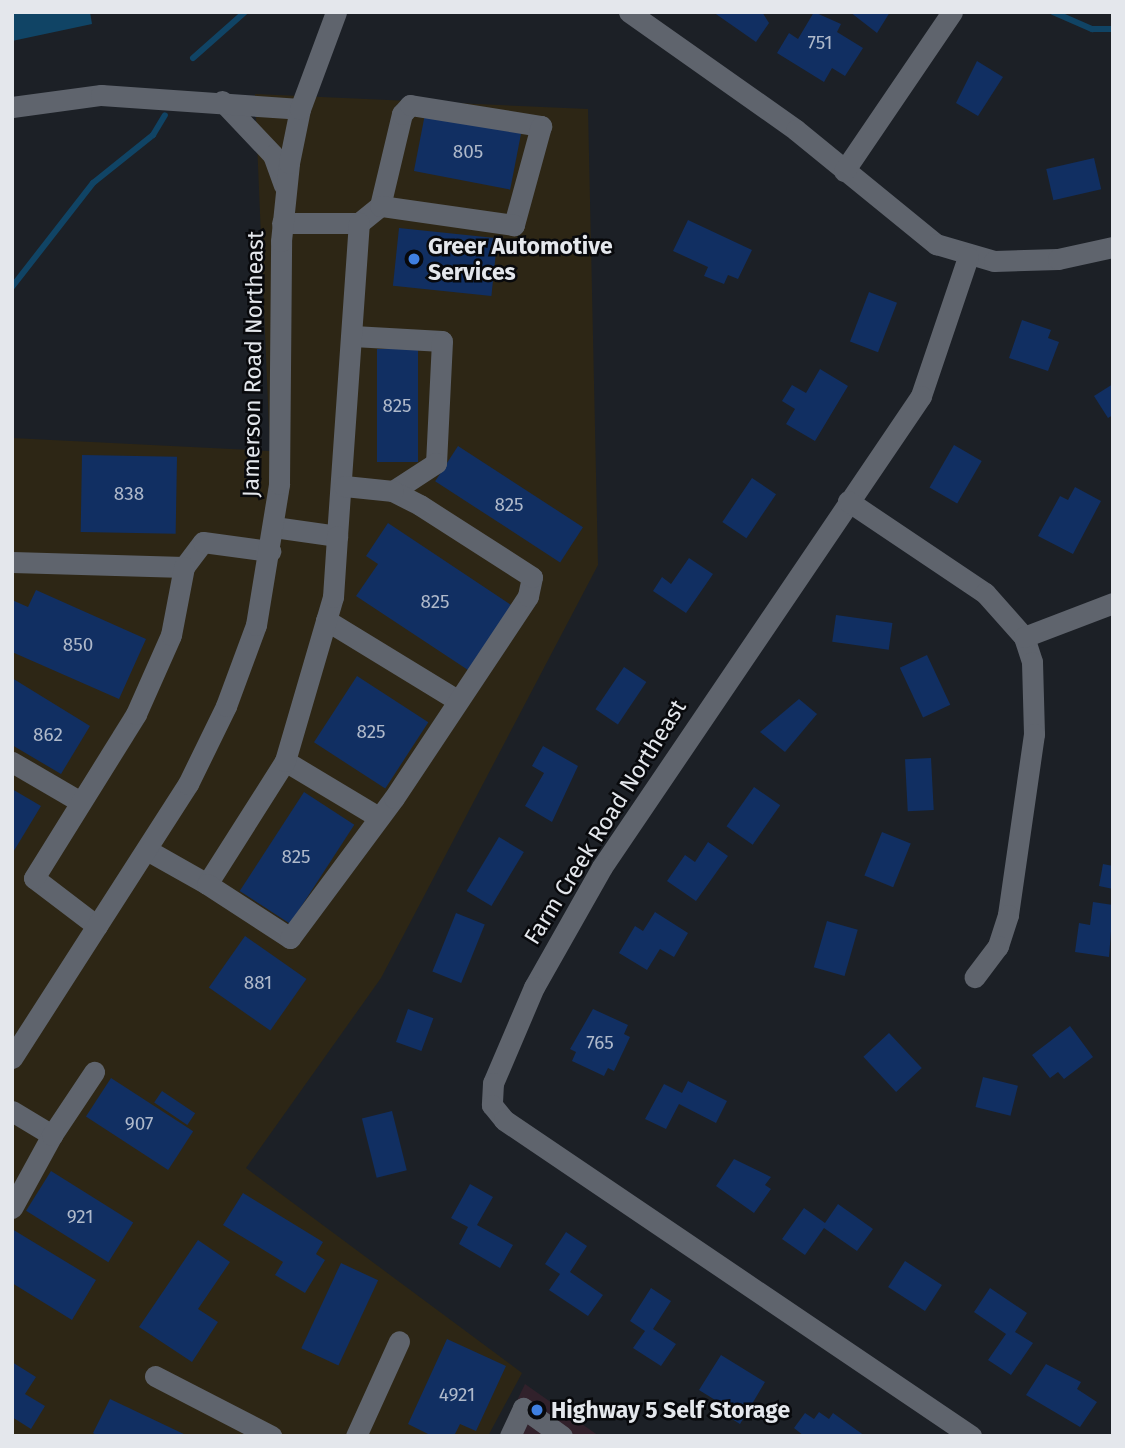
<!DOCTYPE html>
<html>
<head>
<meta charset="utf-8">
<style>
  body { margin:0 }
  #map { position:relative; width:1125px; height:1448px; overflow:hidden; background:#1c2026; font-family:"Fira Sans",sans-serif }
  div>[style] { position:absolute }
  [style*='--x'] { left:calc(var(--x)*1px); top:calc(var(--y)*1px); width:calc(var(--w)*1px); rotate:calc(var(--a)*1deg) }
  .commercial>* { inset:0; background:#31212b }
  .industrial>* { inset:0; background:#2d2615 }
  .water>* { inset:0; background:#104465 }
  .stream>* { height:6px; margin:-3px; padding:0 3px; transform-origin:3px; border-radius:3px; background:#104465 }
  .building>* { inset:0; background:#112f62; transform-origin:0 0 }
  .minor>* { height:21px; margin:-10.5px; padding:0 10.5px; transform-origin:10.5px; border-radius:10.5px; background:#5f646d }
  .dots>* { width:19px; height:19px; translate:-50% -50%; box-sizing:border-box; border:4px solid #08090c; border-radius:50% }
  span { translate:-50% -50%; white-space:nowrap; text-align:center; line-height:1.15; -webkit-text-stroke:5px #08090c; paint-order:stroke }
  .number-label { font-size:19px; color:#afb9ca }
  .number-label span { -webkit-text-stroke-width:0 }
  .poi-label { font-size:23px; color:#e4e7ec; font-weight:700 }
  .left { translate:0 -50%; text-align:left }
  .street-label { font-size:23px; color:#e4e7ec }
  .frame { position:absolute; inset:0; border:14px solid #e4e7ec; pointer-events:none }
</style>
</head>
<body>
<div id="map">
  <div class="commercial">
    <i style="clip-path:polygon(525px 1384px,599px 1436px,500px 1436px)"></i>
  </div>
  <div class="industrial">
    <i style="clip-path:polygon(255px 94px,588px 109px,598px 565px,381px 978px,246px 1168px,522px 1373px,488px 1436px,12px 1436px,12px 438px,270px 451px)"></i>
  </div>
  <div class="water">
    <i style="clip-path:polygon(12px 12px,90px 12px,92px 24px,12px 41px)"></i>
  </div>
  <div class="stream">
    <i style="--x:1053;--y:12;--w:43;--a:23.6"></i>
    <i style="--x:1092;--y:29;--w:21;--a:0"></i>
    <i style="--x:193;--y:58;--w:69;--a:-41.5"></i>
    <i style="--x:12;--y:287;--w:132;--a:-52.1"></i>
    <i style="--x:93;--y:183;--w:77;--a:-38.7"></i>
    <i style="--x:153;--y:135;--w:23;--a:-59"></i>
  </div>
  <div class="building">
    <i style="clip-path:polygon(713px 12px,762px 12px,769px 23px,756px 42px)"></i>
    <i style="clip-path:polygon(814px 12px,841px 24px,837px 32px,863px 48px,845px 76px,832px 68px,824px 82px,777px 53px,789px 33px,798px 39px)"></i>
    <i style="clip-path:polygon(850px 12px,890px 12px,877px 33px)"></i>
    <i style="clip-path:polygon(977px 61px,1003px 77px,978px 116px,956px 103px)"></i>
    <i style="left:425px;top:114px;width:98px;height:58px;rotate:11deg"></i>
    <i style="left:1094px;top:158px;width:32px;height:49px;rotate:77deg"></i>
    <i style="clip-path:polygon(688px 220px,752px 250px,738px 279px,728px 275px,724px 284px,704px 276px,708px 267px,673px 251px)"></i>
    <i style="left:399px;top:228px;width:99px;height:58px;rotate:6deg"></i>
    <i style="left:869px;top:292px;width:30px;height:53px;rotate:21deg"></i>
    <i style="clip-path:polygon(1022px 320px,1051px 330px,1048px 338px,1059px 342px,1048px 371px,1009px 358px)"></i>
    <i style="left:377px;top:349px;width:41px;height:113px"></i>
    <i style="clip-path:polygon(820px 369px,848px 386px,815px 441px,786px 424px,795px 409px,782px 401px,792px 385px,806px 393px)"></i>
    <i style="clip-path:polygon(1113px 384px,1113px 415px,1108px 418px,1094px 396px)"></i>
    <i style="left:954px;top:445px;width:32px;height:49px;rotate:30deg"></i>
    <i style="left:458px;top:446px;width:149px;height:42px;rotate:33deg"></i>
    <i style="left:82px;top:455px;width:95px;height:77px;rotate:1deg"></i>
    <i style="left:752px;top:478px;width:29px;height:53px;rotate:34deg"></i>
    <i style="clip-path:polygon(1075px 487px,1101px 501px,1073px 554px,1038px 536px,1060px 496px,1068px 500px)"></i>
    <i style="clip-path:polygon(388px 523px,514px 607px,471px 672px,356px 596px,378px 564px,366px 556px)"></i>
    <i style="clip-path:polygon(689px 558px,713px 574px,686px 613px,653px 591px,662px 577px,671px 584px)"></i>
    <i style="clip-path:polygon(36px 590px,146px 639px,119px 699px,12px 652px,12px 600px,28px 607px)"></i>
    <i style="left:836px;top:615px;width:57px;height:27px;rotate:8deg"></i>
    <i style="left:927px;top:655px;width:55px;height:30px;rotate:65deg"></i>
    <i style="left:624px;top:667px;width:27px;height:51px;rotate:34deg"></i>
    <i style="left:357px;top:676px;width:85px;height:79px;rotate:33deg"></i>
    <i style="clip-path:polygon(12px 678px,90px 726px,61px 774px,12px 745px)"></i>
    <i style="clip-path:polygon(799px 699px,817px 714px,785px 752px,760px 732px)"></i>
    <i style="clip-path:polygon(543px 746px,578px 766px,552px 822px,525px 806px,544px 773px,532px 766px)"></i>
    <i style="left:931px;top:758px;width:52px;height:26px;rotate:87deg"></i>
    <i style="left:754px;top:787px;width:32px;height:48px;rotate:35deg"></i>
    <i style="clip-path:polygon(12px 789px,41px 806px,12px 854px)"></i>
    <i style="left:304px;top:792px;width:60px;height:118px;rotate:33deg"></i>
    <i style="left:882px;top:832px;width:31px;height:47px;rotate:22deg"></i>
    <i style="left:499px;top:837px;width:29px;height:63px;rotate:31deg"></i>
    <i style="clip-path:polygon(708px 842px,728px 856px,696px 901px,667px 881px,685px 855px,695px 862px)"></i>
    <i style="clip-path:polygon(1103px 864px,1113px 866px,1113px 889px,1099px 886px)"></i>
    <i style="clip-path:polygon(1093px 902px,1113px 905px,1109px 957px,1075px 952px,1079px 923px,1090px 925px)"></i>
    <i style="clip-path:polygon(655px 912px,688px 933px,674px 957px,660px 949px,647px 970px,619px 953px,635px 926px,643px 931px)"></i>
    <i style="left:456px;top:913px;width:31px;height:63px;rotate:22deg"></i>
    <i style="left:827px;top:921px;width:32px;height:48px;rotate:16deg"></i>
    <i style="left:245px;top:936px;width:75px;height:63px;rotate:35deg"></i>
    <i style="left:408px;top:1009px;width:27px;height:35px;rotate:20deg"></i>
    <i style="clip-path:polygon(593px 1009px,628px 1025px,624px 1034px,630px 1037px,614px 1071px,608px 1068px,604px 1076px,572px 1061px,576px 1052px,570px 1049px)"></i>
    <i style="clip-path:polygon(1070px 1026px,1093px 1057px,1064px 1079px,1058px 1072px,1050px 1078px,1032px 1055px)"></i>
    <i style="left:889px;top:1033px;width:48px;height:35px;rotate:47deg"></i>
    <i style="left:983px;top:1077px;width:36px;height:31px;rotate:14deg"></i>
    <i style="left:111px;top:1078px;width:98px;height:46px;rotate:33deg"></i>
    <i style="clip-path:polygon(688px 1081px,727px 1101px,716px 1123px,679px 1104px,666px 1129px,645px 1119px,664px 1084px,682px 1093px)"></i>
    <i style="left:162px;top:1091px;width:40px;height:14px;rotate:34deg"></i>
    <i style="left:392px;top:1111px;width:61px;height:31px;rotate:76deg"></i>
    <i style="clip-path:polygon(734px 1159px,771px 1177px,765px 1185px,771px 1189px,754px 1213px,716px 1186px)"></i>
    <i style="left:51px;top:1171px;width:97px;height:47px;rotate:32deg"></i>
    <i style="clip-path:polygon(470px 1184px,493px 1197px,477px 1225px,513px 1245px,500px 1268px,459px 1244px,468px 1227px,451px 1218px)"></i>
    <i style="clip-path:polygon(243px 1193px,323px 1242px,316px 1254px,325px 1260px,305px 1293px,275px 1275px,283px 1262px,223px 1225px)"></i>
    <i style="clip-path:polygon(838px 1204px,873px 1229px,857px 1251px,824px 1228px,805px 1255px,782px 1239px,804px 1208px,825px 1223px)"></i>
    <i style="clip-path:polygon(12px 1229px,96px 1280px,72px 1320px,12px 1283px)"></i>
    <i style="clip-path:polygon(566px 1232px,587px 1246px,570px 1272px,603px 1295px,588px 1316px,549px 1290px,560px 1274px,545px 1264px)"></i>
    <i style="clip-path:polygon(198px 1240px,230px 1262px,198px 1309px,218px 1322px,192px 1362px,139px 1327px)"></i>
    <i style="left:905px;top:1261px;width:44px;height:31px;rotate:33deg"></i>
    <i style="left:341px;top:1263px;width:41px;height:94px;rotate:25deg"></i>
    <i style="clip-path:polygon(651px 1288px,671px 1301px,653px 1329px,676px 1344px,661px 1366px,633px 1348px,645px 1331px,630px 1321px)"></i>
    <i style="clip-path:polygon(990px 1288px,1027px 1313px,1015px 1332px,1033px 1343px,1011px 1375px,988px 1360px,1006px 1334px,974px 1312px)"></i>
    <i style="clip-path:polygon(447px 1339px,506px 1366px,476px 1431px,460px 1424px,454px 1436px,432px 1436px,408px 1424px)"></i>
    <i style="clip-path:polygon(721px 1355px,765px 1382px,740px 1424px,724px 1414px,728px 1408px,699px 1390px)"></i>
    <i style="clip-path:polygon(12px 1362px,36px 1377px,25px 1394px,45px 1406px,31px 1429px,12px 1417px)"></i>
    <i style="clip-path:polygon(1046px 1364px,1081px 1382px,1077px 1389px,1097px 1402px,1080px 1427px,1026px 1395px)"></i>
    <i style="clip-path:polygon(110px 1399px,188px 1436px,98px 1436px,93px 1433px)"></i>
    <i style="clip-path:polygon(819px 1412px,829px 1419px,833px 1413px,865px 1436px,804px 1436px,794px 1428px,805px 1413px,814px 1419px)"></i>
  </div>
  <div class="minor">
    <i style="--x:629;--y:12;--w:204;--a:35.2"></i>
    <i style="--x:796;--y:130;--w:181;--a:39.2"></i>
    <i style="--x:936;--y:244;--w:60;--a:16.3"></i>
    <i style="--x:994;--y:261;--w:64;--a:-1.8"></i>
    <i style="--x:1058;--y:259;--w:56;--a:-12.3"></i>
    <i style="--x:222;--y:101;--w:74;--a:46.6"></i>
    <i style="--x:273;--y:155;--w:32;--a:70"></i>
    <i style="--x:12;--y:107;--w:90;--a:-7.7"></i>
    <i style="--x:101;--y:95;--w:199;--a:4"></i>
    <i style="--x:844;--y:171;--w:192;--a:-55.8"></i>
    <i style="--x:282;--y:223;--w:77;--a:0"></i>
    <i style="--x:359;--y:223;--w:27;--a:-39"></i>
    <i style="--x:380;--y:206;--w:95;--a:-76.6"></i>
    <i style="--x:402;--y:114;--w:12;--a:-48"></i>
    <i style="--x:410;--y:105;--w:133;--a:9.1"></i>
    <i style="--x:541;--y:126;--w:103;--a:105.3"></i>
    <i style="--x:514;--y:225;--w:135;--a:-171.9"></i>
    <i style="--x:968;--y:257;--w:147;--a:108.7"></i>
    <i style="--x:921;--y:396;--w:569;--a:124.11"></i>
    <i style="--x:602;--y:867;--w:138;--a:119.5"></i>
    <i style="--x:534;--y:987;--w:104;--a:113.1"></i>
    <i style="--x:493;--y:1083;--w:22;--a:93"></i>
    <i style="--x:492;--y:1105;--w:19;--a:51"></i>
    <i style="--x:504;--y:1120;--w:564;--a:34.08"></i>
    <i style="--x:353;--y:336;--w:89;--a:3.2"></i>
    <i style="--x:442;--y:341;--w:122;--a:92.8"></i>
    <i style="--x:436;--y:463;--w:51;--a:146.9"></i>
    <i style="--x:848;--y:501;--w:165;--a:33.9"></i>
    <i style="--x:985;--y:593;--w:59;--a:48.4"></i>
    <i style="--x:1024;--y:637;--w:26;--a:72"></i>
    <i style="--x:1032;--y:662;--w:72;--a:88.4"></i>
    <i style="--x:1034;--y:734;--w:183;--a:98.2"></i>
    <i style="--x:1008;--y:915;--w:33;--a:108"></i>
    <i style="--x:998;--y:946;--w:39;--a:127"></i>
    <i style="--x:274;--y:527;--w:64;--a:8.1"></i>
    <i style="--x:337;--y:536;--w:314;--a:-86"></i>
    <i style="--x:12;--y:562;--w:172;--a:1.7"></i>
    <i style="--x:184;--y:567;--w:31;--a:-53"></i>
    <i style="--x:203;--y:542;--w:68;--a:7.7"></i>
    <i style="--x:326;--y:620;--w:153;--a:31.4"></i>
    <i style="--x:1024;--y:637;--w:95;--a:-20.9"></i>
    <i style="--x:285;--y:761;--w:105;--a:31"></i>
    <i style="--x:12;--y:762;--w:78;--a:30.2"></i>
    <i style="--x:147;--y:850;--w:69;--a:29.5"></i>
    <i style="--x:207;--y:884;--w:146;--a:-57.6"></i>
    <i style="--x:285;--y:761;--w:171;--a:-73.7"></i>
    <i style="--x:333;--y:597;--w:61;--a:-86.2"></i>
    <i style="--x:207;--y:884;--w:99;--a:33"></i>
    <i style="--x:290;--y:938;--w:174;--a:-53.4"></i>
    <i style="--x:394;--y:798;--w:242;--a:-56.4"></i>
    <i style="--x:528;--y:596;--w:19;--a:-78"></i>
    <i style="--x:532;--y:577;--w:133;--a:-147.3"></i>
    <i style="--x:420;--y:505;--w:30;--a:-153"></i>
    <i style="--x:393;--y:491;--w:49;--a:-174.2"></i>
    <i style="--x:97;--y:926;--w:79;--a:-142.7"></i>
    <i style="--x:34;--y:878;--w:193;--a:-58.1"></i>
    <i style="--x:136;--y:714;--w:86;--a:-66.1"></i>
    <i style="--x:171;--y:635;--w:69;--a:-79.2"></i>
    <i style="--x:12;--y:1058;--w:326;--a:-57.3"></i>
    <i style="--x:188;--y:784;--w:87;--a:-64"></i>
    <i style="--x:226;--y:706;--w:86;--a:-69.7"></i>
    <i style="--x:256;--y:625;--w:143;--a:-80.7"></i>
    <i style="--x:279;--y:484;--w:243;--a:-89.5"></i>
    <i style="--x:281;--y:241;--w:78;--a:-84.1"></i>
    <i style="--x:289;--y:163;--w:55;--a:-78.5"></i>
    <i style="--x:300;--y:109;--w:103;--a:-69.6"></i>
    <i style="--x:12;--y:1111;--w:47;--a:31"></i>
    <i style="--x:52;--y:1135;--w:83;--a:118.7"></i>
    <i style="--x:52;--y:1135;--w:76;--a:-56.3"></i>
    <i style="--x:155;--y:1376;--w:131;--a:27.3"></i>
    <i style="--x:356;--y:1436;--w:104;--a:-65.6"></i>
    <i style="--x:510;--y:1436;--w:31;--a:-65"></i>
    <i style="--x:523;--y:1408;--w:48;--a:35.7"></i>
  </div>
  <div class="dots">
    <i style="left:414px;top:259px;background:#3f7fe0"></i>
    <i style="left:537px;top:1410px;background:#3f7fe0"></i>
  </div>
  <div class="number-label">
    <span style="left:820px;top:43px">751</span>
    <span style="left:468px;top:152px">805</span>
    <span style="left:397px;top:406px">825</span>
    <span style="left:129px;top:494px">838</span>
    <span style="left:509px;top:505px">825</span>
    <span style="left:435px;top:602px">825</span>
    <span style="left:78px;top:645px">850</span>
    <span style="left:371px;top:732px">825</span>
    <span style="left:48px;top:735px">862</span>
    <span style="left:296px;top:857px">825</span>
    <span style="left:258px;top:983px">881</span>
    <span style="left:600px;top:1043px">765</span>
    <span style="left:139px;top:1124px">907</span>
    <span style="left:80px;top:1217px">921</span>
    <span style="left:457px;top:1395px">4921</span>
  </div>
  <div class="poi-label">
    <span class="left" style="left:428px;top:259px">Greer Automotive<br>Services</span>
    <span class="left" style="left:551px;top:1410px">Highway 5 Self Storage</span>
  </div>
  <div class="street-label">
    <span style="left:253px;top:364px;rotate:-89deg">Jamerson Road Northeast</span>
    <span style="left:605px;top:822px;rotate:-58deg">Farm Creek Road Northeast</span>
  </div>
  <div class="frame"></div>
</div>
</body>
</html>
